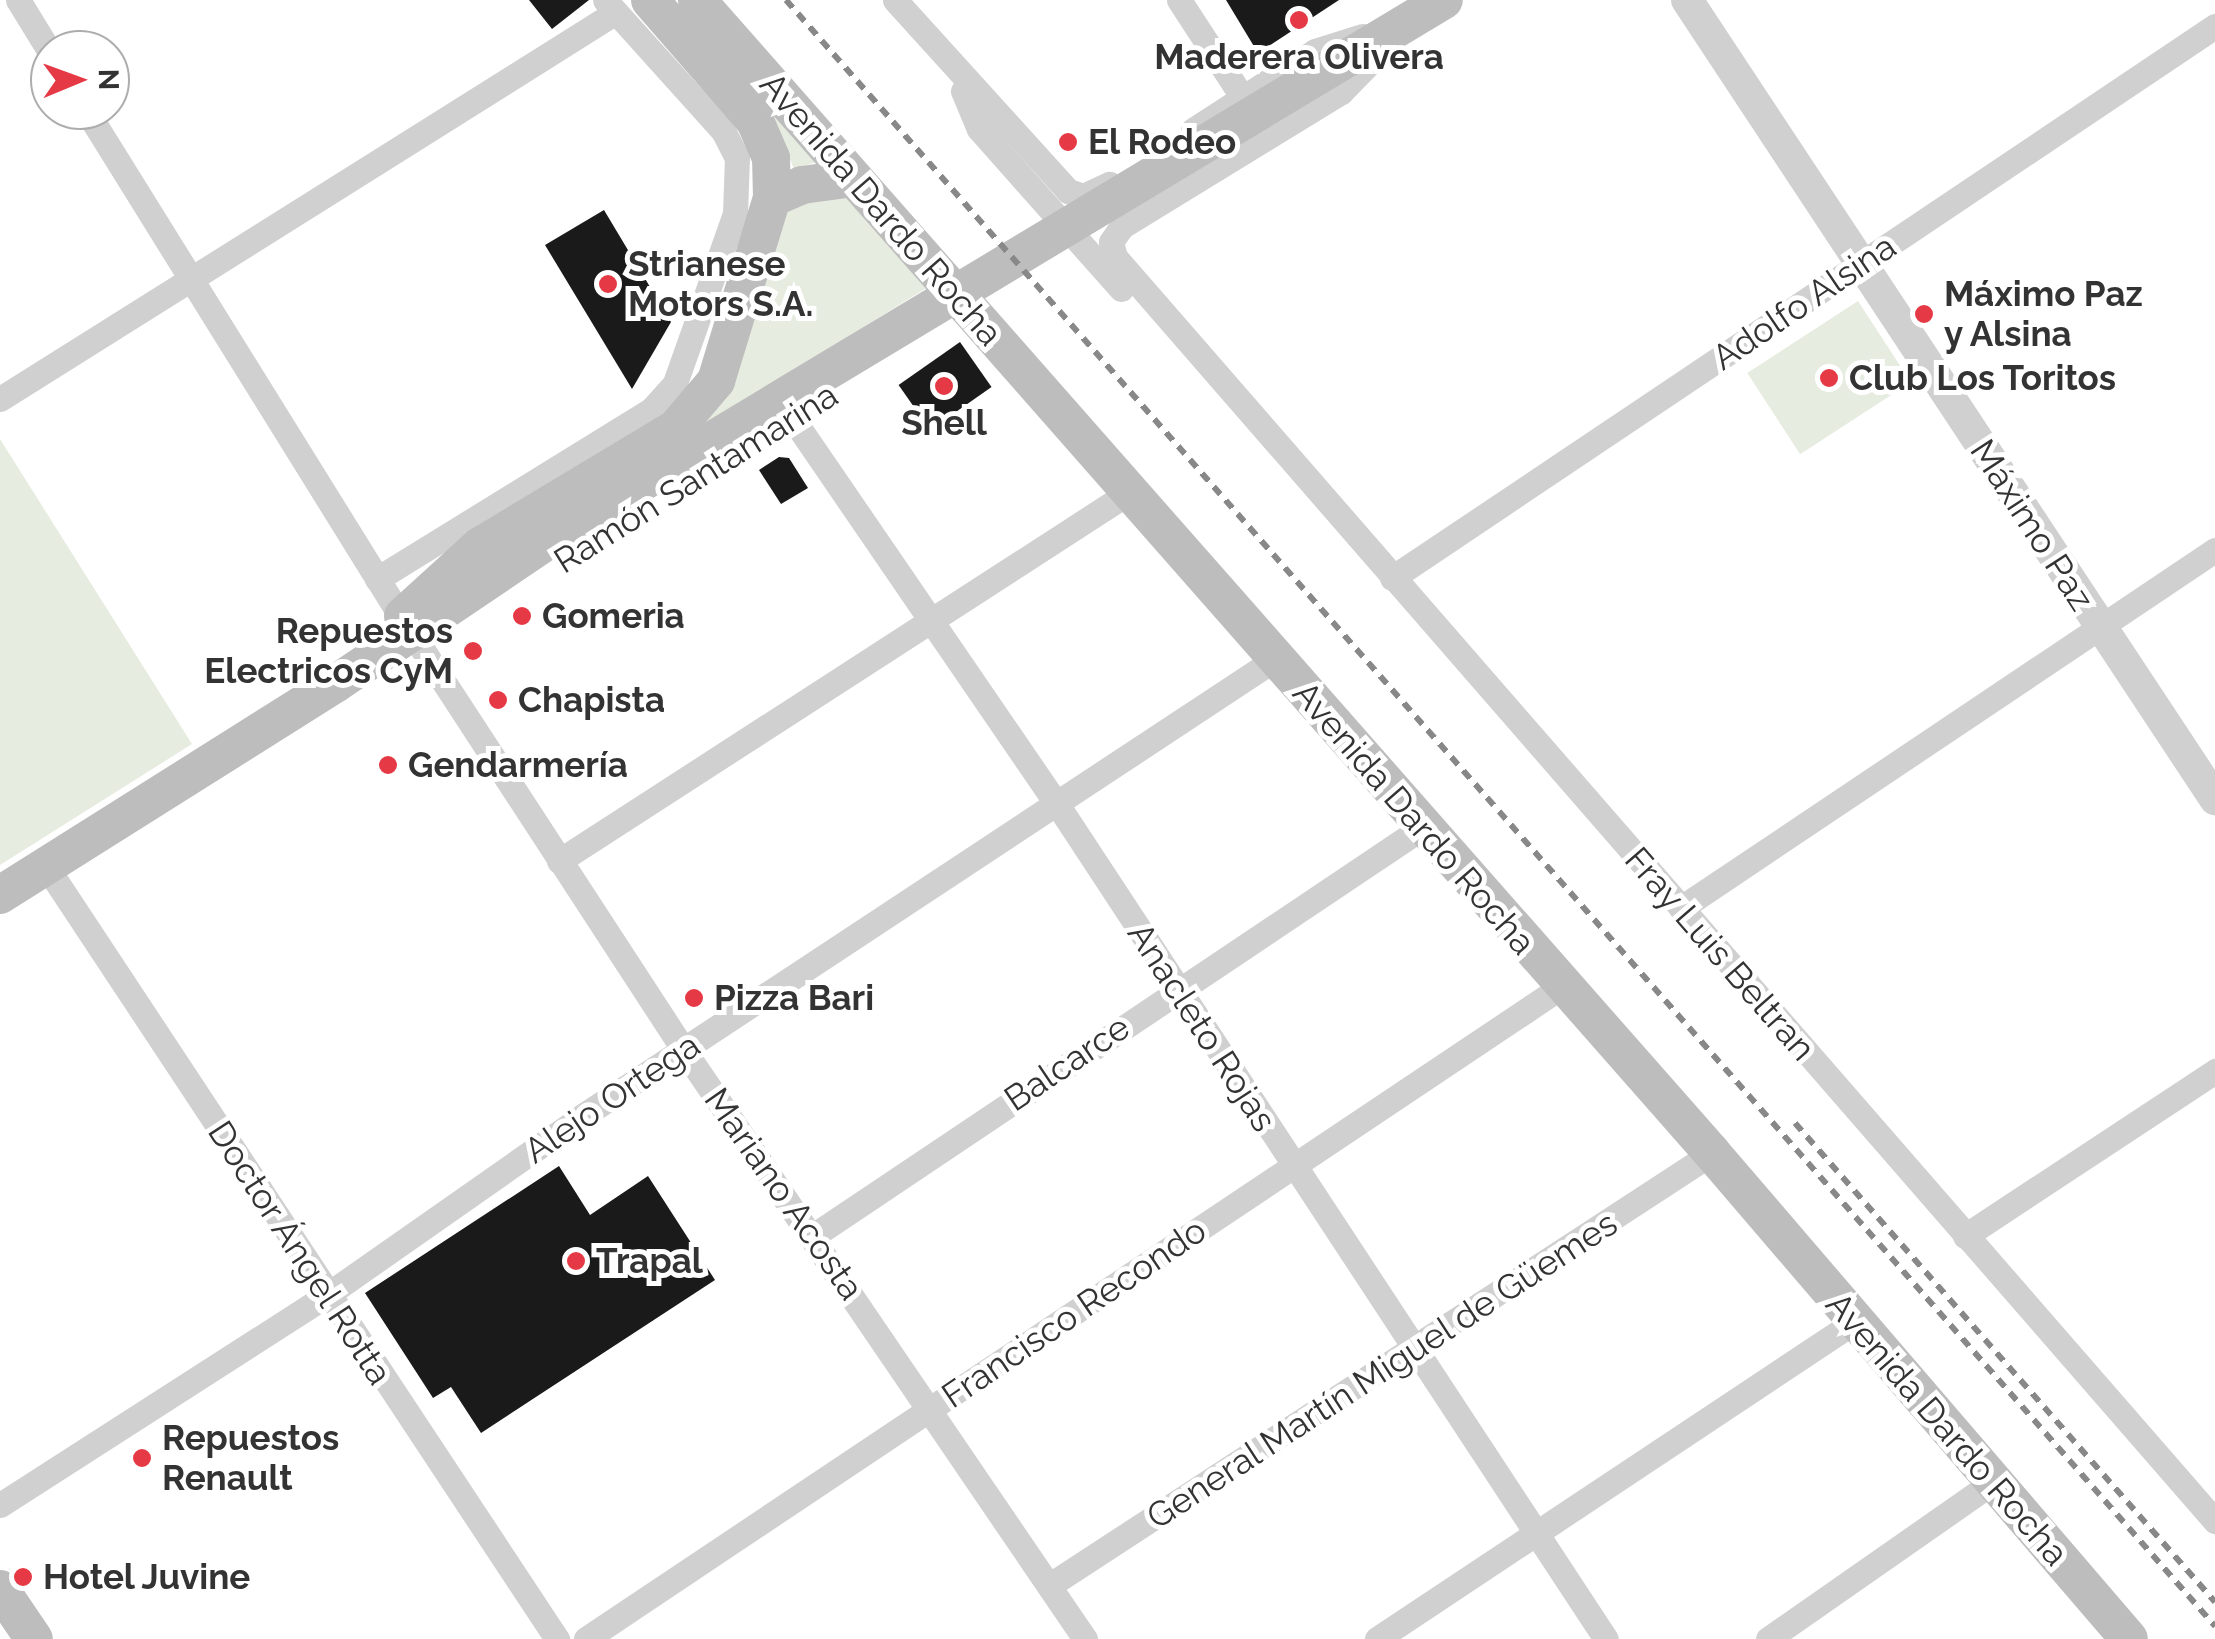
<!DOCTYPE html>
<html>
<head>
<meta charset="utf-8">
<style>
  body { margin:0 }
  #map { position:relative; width:2215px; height:1639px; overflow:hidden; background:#fff; font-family:Raleway,sans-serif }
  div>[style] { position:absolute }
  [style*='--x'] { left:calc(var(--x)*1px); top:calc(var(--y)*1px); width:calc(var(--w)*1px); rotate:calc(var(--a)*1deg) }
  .green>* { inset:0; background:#e6ecdf; transform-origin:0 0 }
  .building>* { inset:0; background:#1a1a1a; transform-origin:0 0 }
  .minor>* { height:25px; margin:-12.5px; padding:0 12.5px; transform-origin:12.5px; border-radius:12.5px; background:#d0d0d0 }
  .tertiary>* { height:32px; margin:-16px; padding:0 16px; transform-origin:16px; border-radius:16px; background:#d0d0d0 }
  .secondary>* { height:38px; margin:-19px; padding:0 19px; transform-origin:19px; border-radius:19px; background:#bdbdbd }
  .rail>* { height:6px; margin-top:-3px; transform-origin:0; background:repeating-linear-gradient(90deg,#888 0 10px,transparent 0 18px) }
  .dots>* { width:28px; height:28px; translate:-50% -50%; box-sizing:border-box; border:5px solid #fff; border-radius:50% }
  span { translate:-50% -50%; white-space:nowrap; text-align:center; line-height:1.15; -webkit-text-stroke:10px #fff; paint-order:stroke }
  .poi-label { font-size:35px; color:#333; font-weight:700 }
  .left { translate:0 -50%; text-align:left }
  .right { translate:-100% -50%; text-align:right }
  .street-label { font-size:35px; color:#333 }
  .north { position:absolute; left:30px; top:30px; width:100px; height:100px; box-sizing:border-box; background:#fff; border:2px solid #adadad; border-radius:50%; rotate:89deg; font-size:28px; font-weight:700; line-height:40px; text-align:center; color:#333 }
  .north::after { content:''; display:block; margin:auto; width:35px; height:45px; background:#e63946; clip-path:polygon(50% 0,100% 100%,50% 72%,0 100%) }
</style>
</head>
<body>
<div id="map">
  <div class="green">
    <i style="clip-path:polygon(767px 104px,826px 159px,794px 169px)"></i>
    <i style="clip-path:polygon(851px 195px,928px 287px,680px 441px,789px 203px)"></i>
    <i style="left:1858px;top:301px;width:97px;height:132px;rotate:57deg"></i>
    <i style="clip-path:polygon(0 439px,192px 744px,0 865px)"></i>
  </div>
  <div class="building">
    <i style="clip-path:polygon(529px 0,589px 0,552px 29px)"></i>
    <i style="clip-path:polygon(1226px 0,1339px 0,1258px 53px)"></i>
    <i style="clip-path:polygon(604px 210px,671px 322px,632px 389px,545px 245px)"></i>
    <i style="left:960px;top:342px;width:55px;height:75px;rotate:55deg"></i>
    <i style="clip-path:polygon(779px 457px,789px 458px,808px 488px,781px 504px,759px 470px)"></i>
    <i style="clip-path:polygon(559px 1166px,590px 1215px,648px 1176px,715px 1280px,481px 1433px,451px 1387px,433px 1398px,365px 1293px)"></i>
  </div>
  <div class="minor">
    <i style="--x:18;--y:0;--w:61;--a:58.4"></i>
    <i style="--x:895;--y:0;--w:258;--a:47.8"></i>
    <i style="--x:1068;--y:191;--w:16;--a:18"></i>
    <i style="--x:1083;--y:196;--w:29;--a:-25"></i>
    <i style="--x:1179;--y:0;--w:117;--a:56.9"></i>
    <i style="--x:1382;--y:50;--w:59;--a:134.3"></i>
    <i style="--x:1341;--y:92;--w:257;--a:148.5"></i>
    <i style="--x:1122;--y:226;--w:19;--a:125"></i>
    <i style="--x:1111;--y:242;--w:16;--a:75"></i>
    <i style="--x:1115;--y:257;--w:1676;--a:48.97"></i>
    <i style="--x:963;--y:91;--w:41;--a:67.2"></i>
    <i style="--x:979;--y:129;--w:214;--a:48.4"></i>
    <i style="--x:86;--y:110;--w:610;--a:58.13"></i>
    <i style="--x:1193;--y:130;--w:145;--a:-32.9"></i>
    <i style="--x:1315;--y:51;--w:50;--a:-17.4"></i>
    <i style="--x:0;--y:399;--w:727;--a:-32.14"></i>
    <i style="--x:793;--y:419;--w:467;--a:55.6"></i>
    <i style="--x:1057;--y:804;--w:999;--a:56.68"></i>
    <i style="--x:1392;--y:578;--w:991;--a:-33.85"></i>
    <i style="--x:377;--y:579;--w:322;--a:-31.7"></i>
    <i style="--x:651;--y:410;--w:36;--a:-48"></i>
    <i style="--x:675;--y:383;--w:179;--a:-70.5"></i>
    <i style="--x:735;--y:214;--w:56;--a:-88"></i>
    <i style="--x:737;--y:158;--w:30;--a:-117"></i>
    <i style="--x:723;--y:131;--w:176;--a:-132"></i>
    <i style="--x:421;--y:647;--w:480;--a:56.9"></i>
    <i style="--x:683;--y:1049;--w:714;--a:55.73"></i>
    <i style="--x:559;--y:861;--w:678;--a:-32.89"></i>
    <i style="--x:46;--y:866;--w:927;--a:56.53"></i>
    <i style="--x:1681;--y:908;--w:643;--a:-33.84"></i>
    <i style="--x:813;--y:1236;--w:734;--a:-33.84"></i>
    <i style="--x:1965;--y:1236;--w:300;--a:-33.4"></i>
    <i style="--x:0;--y:1505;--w:389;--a:-32.7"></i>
    <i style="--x:327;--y:1295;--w:307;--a:-35"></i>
    <i style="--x:578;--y:1119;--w:835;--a:-33.42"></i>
    <i style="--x:1050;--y:1585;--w:790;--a:-33.13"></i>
    <i style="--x:586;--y:1639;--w:1173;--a:-33.77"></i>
    <i style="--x:1377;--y:1639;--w:573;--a:-33.61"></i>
    <i style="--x:1768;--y:1639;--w:273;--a:-34.9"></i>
  </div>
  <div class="tertiary">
    <i style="--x:1687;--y:0;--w:958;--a:56.54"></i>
  </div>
  <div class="secondary">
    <i style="--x:697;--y:0;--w:1536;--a:48.64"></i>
    <i style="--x:1712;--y:1153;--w:640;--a:49.37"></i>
    <i style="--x:772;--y:198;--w:33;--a:-23"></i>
    <i style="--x:802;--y:185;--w:52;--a:-7.7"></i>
    <i style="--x:403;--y:616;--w:104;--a:-42.3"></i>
    <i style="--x:480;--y:546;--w:229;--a:-31"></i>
    <i style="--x:676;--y:428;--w:62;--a:-49.6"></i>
    <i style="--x:716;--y:381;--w:191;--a:-73"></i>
    <i style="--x:772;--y:198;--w:40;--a:-91.4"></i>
    <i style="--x:771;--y:158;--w:40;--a:-113.4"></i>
    <i style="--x:755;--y:121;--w:160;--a:-131"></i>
    <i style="--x:0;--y:895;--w:396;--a:-32.2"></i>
    <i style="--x:335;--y:684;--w:281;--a:-34"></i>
    <i style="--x:568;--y:527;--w:1022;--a:-31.03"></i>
    <i style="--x:0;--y:1589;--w:60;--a:55.8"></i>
  </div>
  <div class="rail">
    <i style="--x:786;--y:0;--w:2165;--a:48.69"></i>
    <i style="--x:1795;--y:1123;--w:637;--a:48.75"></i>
  </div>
  <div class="dots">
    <i style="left:1299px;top:20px;background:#e63946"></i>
    <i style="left:1068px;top:142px;background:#e63946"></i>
    <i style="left:608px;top:284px;background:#e63946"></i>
    <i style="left:1924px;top:314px;background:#e63946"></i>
    <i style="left:1829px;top:378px;background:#e63946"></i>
    <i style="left:944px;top:386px;background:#e63946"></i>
    <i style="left:522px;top:616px;background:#e63946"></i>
    <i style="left:473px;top:651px;background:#e63946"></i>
    <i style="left:498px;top:700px;background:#e63946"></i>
    <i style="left:388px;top:765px;background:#e63946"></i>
    <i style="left:694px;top:998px;background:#e63946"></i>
    <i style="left:576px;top:1261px;background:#e63946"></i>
    <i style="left:142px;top:1458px;background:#e63946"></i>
    <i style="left:23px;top:1577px;background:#e63946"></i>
  </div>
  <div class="poi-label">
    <span style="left:1299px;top:57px">Maderera Olivera</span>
    <span class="left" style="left:1088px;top:142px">El Rodeo</span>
    <span class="left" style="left:628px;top:284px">Strianese<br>Motors S.A.</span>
    <span class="left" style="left:1944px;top:314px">Máximo Paz<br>y Alsina</span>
    <span class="left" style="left:1849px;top:378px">Club Los Toritos</span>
    <span style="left:944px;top:423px">Shell</span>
    <span class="left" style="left:542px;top:616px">Gomeria</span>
    <span class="right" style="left:453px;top:651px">Repuestos<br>Electricos CyM</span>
    <span class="left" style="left:518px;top:700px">Chapista</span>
    <span class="left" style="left:408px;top:765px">Gendarmería</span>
    <span class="left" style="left:714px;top:998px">Pizza Bari</span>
    <span class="left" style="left:596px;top:1261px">Trapal</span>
    <span class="left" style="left:162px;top:1458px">Repuestos<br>Renault</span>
    <span class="left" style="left:43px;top:1577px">Hotel Juvine</span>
  </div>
  <div class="street-label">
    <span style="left:881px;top:209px;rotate:49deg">Avenida Dardo Rocha</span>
    <span style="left:1804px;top:302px;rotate:-34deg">Adolfo Alsina</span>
    <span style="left:696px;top:478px;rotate:-32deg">Ramón Santamarina</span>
    <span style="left:2032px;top:525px;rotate:57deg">Máximo Paz</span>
    <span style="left:1414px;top:818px;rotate:49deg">Avenida Dardo Rocha</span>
    <span style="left:1720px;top:954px;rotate:49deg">Fray Luis Beltran</span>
    <span style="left:1202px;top:1027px;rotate:57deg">Anacleto Rojas</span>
    <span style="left:1067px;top:1063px;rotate:-34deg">Balcarce</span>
    <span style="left:612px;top:1098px;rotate:-34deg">Alejo Ortega</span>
    <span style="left:784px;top:1194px;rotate:55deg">Mariano Acosta</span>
    <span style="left:300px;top:1253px;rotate:57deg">Doctor Ángel Rotta</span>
    <span style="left:1074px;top:1313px;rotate:-34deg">Francisco Recondo</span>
    <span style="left:1382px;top:1370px;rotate:-33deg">General Martín Miguel de Güemes</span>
    <span style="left:1947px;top:1429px;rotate:49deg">Avenida Dardo Rocha</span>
  </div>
  <div class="north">N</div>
</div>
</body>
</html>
